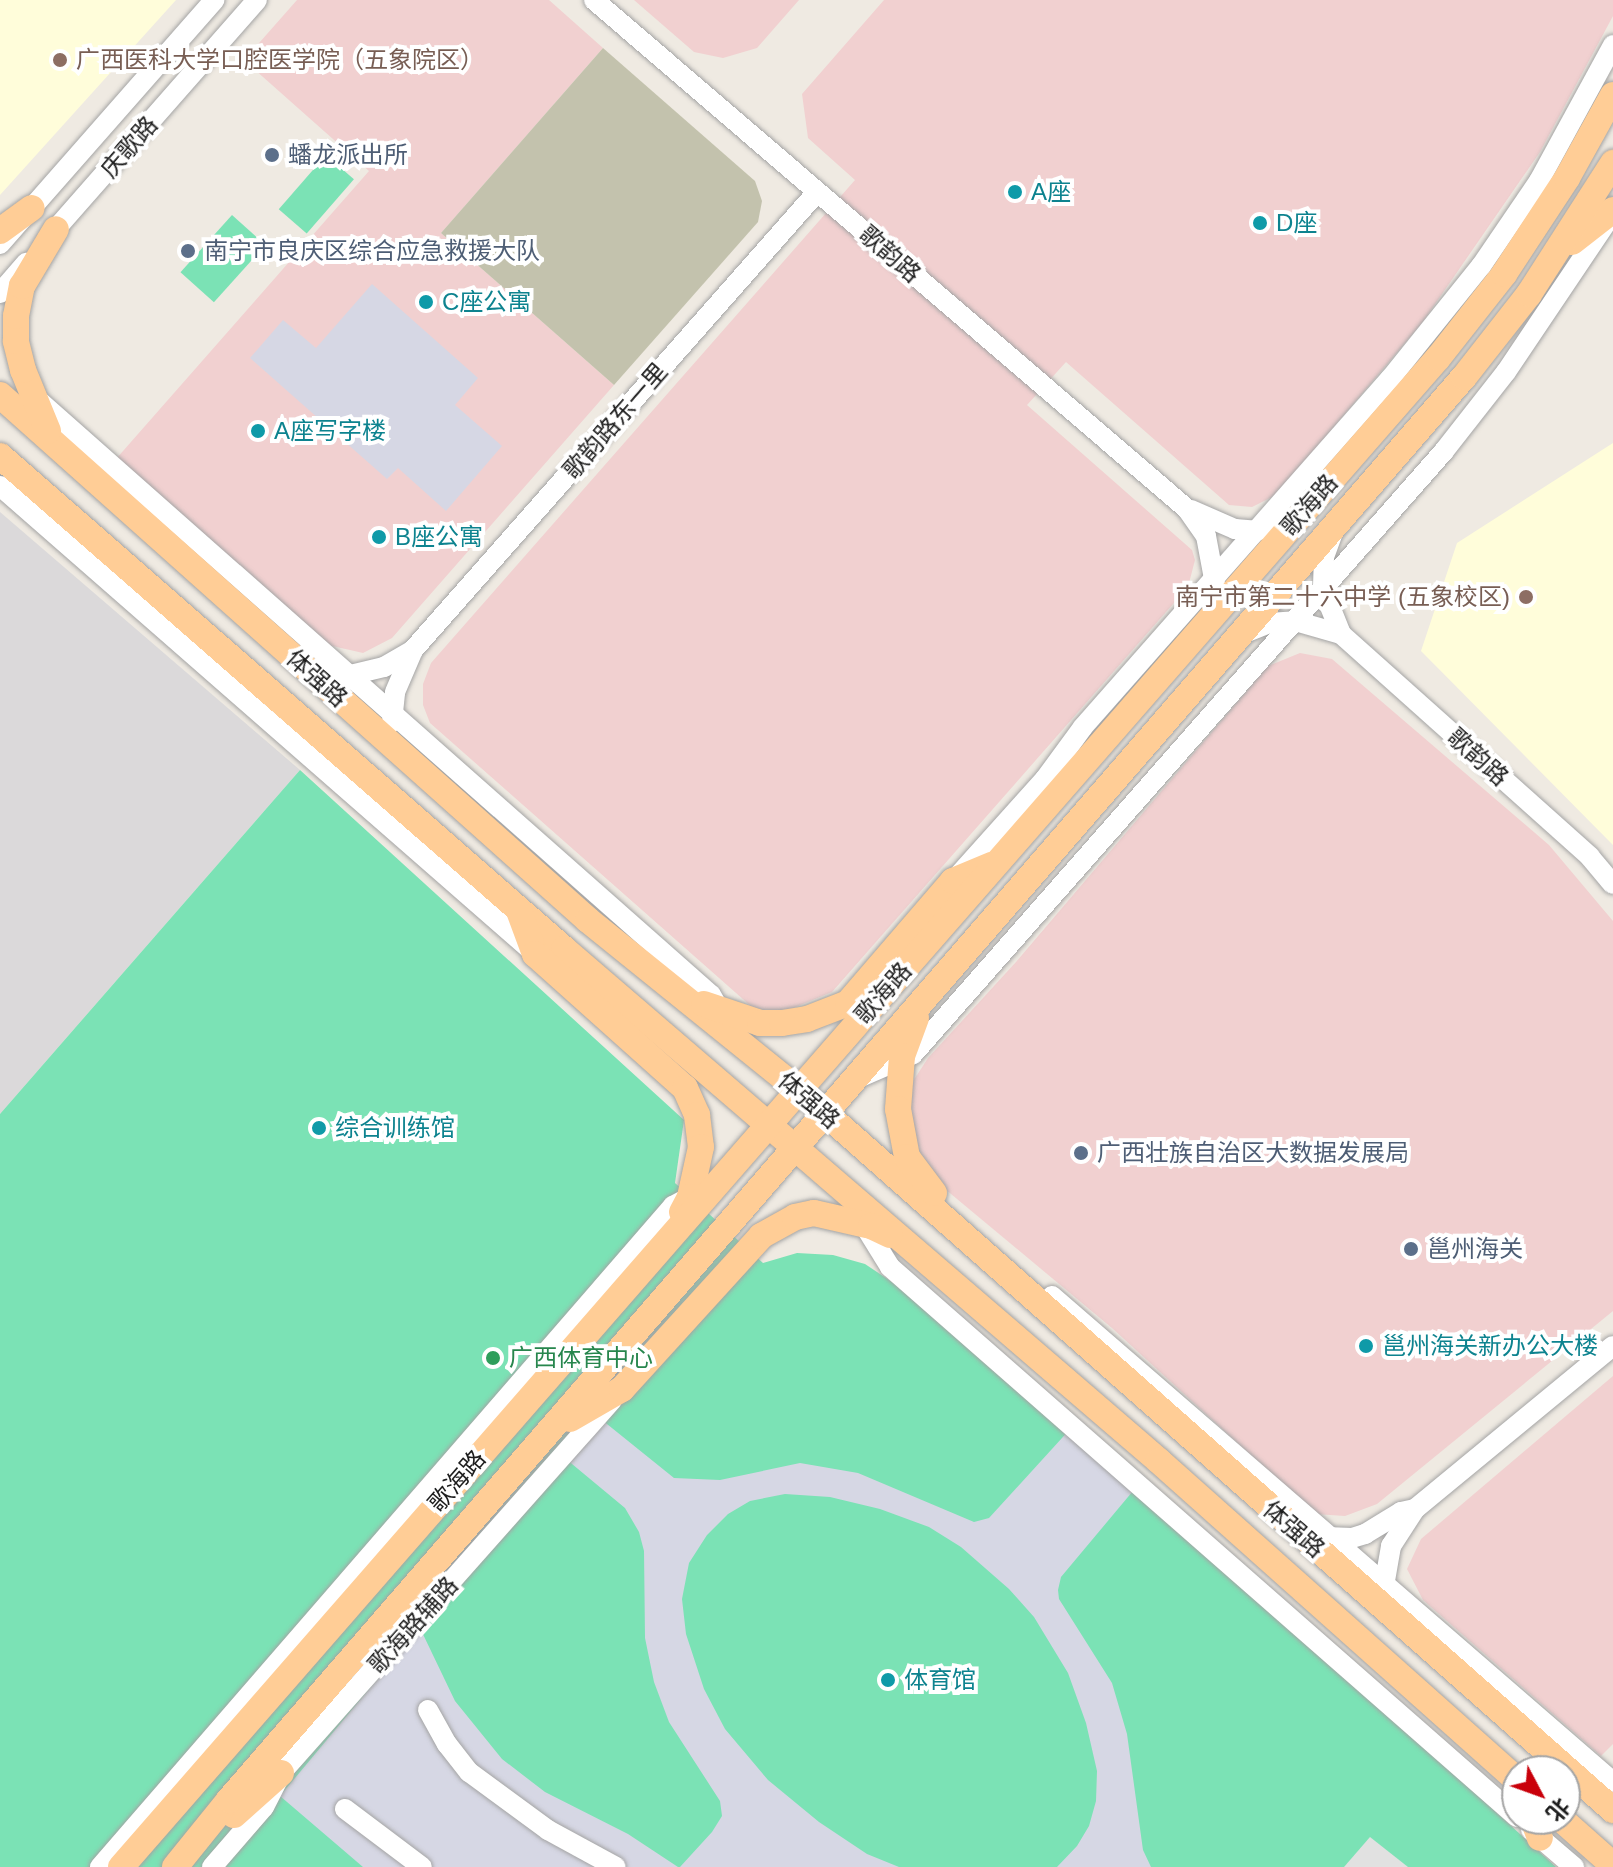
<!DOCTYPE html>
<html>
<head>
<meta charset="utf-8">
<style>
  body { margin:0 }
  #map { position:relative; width:1613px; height:1867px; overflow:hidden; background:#efeae2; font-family:Helvetica,"Noto Sans SC",sans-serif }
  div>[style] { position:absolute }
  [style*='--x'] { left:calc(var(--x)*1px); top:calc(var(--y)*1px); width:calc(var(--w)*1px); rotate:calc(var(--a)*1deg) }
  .residential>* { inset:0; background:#dbd9da }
  .commercial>* { inset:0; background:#f1d0d0 }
  .education>* { inset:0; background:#fffdda }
  .construction>* { inset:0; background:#c3c2ad }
  .pitch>* { inset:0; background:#7be2b5; transform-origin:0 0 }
  .parking>* { inset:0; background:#e1e1e1 }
  .plaza>* { inset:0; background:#d6d7e4 }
  .roads { filter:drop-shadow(0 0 2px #a4a4a4) drop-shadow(0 0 2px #a4a4a4) }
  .minor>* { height:20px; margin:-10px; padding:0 10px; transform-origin:10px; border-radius:10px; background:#fff }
  .major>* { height:26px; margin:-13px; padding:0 13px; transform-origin:13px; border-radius:13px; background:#ffcd96 }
  .dots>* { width:22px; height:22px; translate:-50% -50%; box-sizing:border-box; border:4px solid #fff; border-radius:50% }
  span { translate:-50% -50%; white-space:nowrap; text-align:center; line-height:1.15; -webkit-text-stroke:8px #fff; paint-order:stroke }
  .education-label { font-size:24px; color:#785e54 }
  .left { translate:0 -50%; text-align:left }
  .right { translate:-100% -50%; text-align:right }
  .street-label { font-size:24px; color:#1d1d1d }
  .service-label { font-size:24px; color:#4e5e75 }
  .culture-label { font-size:24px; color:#0d838f }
  .leisure-label { font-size:24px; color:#27864d }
  .north { position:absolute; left:1501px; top:1755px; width:80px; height:80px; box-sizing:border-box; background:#fff; border:2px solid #a5a5a5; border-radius:50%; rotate:131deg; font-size:22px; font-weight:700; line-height:32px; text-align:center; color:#1d1d1d }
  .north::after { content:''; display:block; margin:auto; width:28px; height:36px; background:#c9000a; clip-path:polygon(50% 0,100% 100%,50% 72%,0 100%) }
</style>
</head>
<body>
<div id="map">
  <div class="residential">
    <i style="clip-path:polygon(0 512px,300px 770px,0 1114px)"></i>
  </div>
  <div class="commercial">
    <i style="clip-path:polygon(297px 0,549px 0,603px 48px,441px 233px,614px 385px,392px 638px,363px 653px,328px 645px,116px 459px,369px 171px,244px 60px)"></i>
    <i style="clip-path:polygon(634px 0,799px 0,757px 48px,723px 58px,694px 52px)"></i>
    <i style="clip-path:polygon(884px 0,1613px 0,1613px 16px,1540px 152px,1422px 323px,1276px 495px,1252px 507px,1229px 505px,1066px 362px,1027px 405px,1192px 550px,1195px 560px,1188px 587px,832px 992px,781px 1013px,753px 1008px,430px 723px,423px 705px,423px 684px,431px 663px,855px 180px,808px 138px,802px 94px)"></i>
    <i style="clip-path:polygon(1300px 653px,1332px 659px,1549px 845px,1613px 921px,1613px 1311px,1377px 1504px,1345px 1516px,1315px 1514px,1112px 1328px,927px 1174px,909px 1131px,908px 1089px,928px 1058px,1016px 962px,1268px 666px)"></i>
    <i style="clip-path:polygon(1613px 1376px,1613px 1744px,1601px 1756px,1423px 1600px,1407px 1569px,1421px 1539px)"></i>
  </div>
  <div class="education">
    <i style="clip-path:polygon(0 0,176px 0,0 195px)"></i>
    <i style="clip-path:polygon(1613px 443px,1613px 845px,1421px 651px,1457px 543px)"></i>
  </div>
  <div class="construction">
    <i style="clip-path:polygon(603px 48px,755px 181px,762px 201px,758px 222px,614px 385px,441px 233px)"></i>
  </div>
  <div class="pitch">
    <i style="left:326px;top:155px;width:37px;height:72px;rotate:41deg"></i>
    <i style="left:232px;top:215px;width:45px;height:77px;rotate:42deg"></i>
    <i style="clip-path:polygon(300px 770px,684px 1120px,675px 1183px,763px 1263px,797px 1253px,833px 1255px,865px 1264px,901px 1288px,1138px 1485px,1556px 1867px,0 1867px,0 1114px)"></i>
  </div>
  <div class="parking">
    <i style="clip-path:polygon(1370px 1837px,1408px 1867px,1344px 1867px)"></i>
  </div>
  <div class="plaza">
    <i style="clip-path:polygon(372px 284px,478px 378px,455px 405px,502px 446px,446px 511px,398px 468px,387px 479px,250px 358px,283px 320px,316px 348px)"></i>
    <i style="clip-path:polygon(602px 1420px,674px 1478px,720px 1480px,800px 1463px,858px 1473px,974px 1522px,989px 1518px,1072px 1427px,1138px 1485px,1061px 1577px,1058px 1590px,1059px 1599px,1112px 1683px,1127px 1734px,1143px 1850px,1151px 1867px,1057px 1867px,1077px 1846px,1089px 1826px,1096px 1801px,1097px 1771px,1086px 1723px,1068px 1673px,1034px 1617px,1009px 1589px,961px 1547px,929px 1527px,880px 1509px,830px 1497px,785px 1494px,750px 1501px,728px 1514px,707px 1535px,689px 1563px,682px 1599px,686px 1634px,704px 1689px,725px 1729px,768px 1780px,819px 1822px,867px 1854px,899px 1867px,680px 1867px,712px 1832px,722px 1816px,720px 1801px,669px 1722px,654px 1682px,645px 1638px,644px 1551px,639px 1532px,625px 1508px,566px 1459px)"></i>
    <i style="clip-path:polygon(420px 1628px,455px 1701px,502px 1759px,545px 1792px,628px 1834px,678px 1867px,363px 1867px,280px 1796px)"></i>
  </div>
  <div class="roads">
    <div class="minor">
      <i style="--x:594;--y:0;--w:781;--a:40.64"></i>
      <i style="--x:1187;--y:509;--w:33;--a:55"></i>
      <i style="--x:1206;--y:536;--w:49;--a:79.4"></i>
      <i style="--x:47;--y:239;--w:318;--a:-48.7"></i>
      <i style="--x:0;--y:244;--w:325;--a:-48.7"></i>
      <i style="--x:0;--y:293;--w:40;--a:-49"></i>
      <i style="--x:38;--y:400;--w:898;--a:41.48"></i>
      <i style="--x:711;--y:995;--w:22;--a:60"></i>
      <i style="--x:0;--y:486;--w:708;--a:41.16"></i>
      <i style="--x:1191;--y:510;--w:48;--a:23.4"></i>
      <i style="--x:1235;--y:529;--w:21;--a:5"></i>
      <i style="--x:1256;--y:531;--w:10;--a:-17"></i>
      <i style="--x:1332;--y:535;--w:23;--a:110"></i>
      <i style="--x:1324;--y:557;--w:32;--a:92"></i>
      <i style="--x:1323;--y:589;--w:48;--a:68.2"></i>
      <i style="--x:1242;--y:634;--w:29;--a:-22"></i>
      <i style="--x:1269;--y:623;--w:26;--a:-4"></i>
      <i style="--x:1295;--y:621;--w:48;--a:15.8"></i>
      <i style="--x:1341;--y:634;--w:334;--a:41.8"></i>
      <i style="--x:1590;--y:857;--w:35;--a:50"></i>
      <i style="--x:342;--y:677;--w:43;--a:-13.4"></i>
      <i style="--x:384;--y:667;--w:34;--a:-30"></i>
      <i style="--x:413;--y:650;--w:611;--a:-48.58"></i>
      <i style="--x:392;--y:722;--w:30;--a:-84"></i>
      <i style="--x:395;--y:692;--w:46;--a:-66.8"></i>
      <i style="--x:957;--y:877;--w:132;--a:-48.1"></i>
      <i style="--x:1045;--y:779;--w:64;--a:-53.8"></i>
      <i style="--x:1083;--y:727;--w:464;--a:-48.6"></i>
      <i style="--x:1390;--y:379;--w:145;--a:-51.2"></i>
      <i style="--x:1481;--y:266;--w:103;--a:-55.7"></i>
      <i style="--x:1539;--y:181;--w:155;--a:-61.4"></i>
      <i style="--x:858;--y:1078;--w:60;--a:-23.6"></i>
      <i style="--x:913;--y:1054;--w:803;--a:-48.63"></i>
      <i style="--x:1444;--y:451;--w:100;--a:-51.9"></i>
      <i style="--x:1506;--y:372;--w:184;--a:-56.1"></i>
      <i style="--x:861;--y:1220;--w:55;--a:58.3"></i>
      <i style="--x:890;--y:1267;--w:834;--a:41.26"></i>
      <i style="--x:1052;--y:1296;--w:742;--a:40.9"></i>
      <i style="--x:1326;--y:1537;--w:26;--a:2"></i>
      <i style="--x:1352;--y:1538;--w:14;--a:-17"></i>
      <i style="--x:1365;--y:1534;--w:42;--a:-31.4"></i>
      <i style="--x:1401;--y:1512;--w:14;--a:-12"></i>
      <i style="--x:1383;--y:1592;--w:47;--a:-80.1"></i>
      <i style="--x:1391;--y:1546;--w:44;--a:-57"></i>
      <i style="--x:1415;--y:1509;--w:256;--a:-39.5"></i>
      <i style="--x:428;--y:1710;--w:39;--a:61"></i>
      <i style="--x:447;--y:1744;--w:36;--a:52"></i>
      <i style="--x:469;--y:1772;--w:98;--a:36.3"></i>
      <i style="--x:548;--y:1830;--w:77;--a:28.6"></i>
      <i style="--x:345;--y:1809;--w:96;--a:37"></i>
      <i style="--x:1531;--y:1830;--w:57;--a:40.7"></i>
      <i style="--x:100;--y:1867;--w:875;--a:-49.08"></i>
      <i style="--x:673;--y:1206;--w:21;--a:-28"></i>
      <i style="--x:212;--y:1867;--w:79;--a:-49.1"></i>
      <i style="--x:264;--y:1807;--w:38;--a:-63"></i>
      <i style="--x:281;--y:1773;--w:499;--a:-48.4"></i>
    </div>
    <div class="major">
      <i style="--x:0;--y:231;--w:39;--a:-36"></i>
      <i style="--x:1572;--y:242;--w:52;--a:-38"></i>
      <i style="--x:0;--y:395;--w:788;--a:41.76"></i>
      <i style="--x:588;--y:920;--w:271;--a:38.9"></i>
      <i style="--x:799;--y:1090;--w:1087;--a:41.49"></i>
      <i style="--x:48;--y:431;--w:66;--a:-112.3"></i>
      <i style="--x:23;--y:370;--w:30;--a:-104"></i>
      <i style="--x:16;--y:341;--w:25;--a:-90"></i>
      <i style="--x:16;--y:316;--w:31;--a:-79"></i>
      <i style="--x:22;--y:286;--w:66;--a:-59.2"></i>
      <i style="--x:0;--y:456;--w:749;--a:41.16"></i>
      <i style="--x:564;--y:949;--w:785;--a:40.71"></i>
      <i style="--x:1159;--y:1461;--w:480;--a:41.7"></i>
      <i style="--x:519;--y:911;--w:46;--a:69.6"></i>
      <i style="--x:535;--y:954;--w:201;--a:41.8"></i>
      <i style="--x:685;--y:1088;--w:30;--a:66"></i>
      <i style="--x:697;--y:1115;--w:32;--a:83"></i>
      <i style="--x:701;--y:1147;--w:51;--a:102.4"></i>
      <i style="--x:690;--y:1197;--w:17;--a:118"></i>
      <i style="--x:704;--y:1004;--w:59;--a:18.7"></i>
      <i style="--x:760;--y:1023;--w:22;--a:0"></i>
      <i style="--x:782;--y:1023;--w:25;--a:-9"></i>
      <i style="--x:807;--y:1019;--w:44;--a:-21.3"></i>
      <i style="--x:848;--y:1003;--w:161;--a:-49.3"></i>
      <i style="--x:953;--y:881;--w:41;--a:-22.8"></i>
      <i style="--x:916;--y:1018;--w:40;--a:110.2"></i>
      <i style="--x:902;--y:1056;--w:53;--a:94.3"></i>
      <i style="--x:898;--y:1109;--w:49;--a:79.4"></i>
      <i style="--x:907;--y:1157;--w:45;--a:53.1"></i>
      <i style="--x:570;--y:1419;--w:60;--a:-30"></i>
      <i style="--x:622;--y:1389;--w:207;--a:-47.7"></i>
      <i style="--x:761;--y:1236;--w:39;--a:-29"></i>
      <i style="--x:795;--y:1217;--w:19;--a:-12"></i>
      <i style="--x:814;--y:1213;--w:58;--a:12.8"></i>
      <i style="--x:871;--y:1226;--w:21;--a:25"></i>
      <i style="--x:234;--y:1815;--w:63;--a:-41.8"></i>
      <i style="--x:1533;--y:1819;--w:20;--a:70"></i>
      <i style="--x:1561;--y:1819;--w:69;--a:41.5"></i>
      <i style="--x:121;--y:1867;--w:2003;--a:-48.89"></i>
      <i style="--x:1438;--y:358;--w:107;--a:-51.8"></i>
      <i style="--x:1504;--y:274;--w:115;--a:-56.7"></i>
      <i style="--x:1567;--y:178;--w:95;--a:-61"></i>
      <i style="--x:175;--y:1867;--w:86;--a:-51.1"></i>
      <i style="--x:229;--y:1800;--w:1884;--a:-49.05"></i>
      <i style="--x:1464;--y:377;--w:105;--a:-51.9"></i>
      <i style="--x:1529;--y:294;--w:156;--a:-57.3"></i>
    </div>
  </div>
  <div class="dots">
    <i style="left:60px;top:60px;background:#8d6e63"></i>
    <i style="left:272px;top:155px;background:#5c6f8a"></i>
    <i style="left:1015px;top:192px;background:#0f9aa8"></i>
    <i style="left:1260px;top:223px;background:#0f9aa8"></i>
    <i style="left:188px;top:251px;background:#5c6f8a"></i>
    <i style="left:426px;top:302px;background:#0f9aa8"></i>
    <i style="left:258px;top:431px;background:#0f9aa8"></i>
    <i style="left:379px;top:537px;background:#0f9aa8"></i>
    <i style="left:1526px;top:597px;background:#8d6e63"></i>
    <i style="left:319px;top:1128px;background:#0f9aa8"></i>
    <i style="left:1081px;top:1153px;background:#5c6f8a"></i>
    <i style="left:1411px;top:1249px;background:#5c6f8a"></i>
    <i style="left:1366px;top:1346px;background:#0f9aa8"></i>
    <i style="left:493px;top:1358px;background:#2e9e5b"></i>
    <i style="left:888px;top:1680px;background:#0f9aa8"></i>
  </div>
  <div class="education-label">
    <span class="left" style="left:76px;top:60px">广西医科大学口腔医学院（五象院区）</span>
    <span class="right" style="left:1510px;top:597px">南宁市第二十六中学 (五象校区)</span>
  </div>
  <div class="street-label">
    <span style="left:129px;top:147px;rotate:-49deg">庆歌路</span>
    <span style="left:890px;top:254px;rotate:41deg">歌韵路</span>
    <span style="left:615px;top:421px;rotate:-49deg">歌韵路东一里</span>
    <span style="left:1309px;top:505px;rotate:-49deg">歌海路</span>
    <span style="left:317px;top:678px;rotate:42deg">体强路</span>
    <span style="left:1478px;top:757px;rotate:42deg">歌韵路</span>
    <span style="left:883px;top:993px;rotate:-49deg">歌海路</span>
    <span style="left:809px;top:1100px;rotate:41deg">体强路</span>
    <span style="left:457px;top:1481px;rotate:-49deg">歌海路</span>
    <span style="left:1294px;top:1529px;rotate:41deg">体强路</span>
    <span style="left:413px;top:1625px;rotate:-48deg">歌海路辅路</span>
  </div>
  <div class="service-label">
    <span class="left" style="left:288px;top:155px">蟠龙派出所</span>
    <span class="left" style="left:204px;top:251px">南宁市良庆区综合应急救援大队</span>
    <span class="left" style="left:1097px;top:1153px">广西壮族自治区大数据发展局</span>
    <span class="left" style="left:1427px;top:1249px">邕州海关</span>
  </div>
  <div class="culture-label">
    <span class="left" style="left:1031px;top:192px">A座</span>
    <span class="left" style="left:1276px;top:223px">D座</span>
    <span class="left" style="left:442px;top:302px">C座公寓</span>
    <span class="left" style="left:274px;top:431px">A座写字楼</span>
    <span class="left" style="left:395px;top:537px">B座公寓</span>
    <span class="left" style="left:335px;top:1128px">综合训练馆</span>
    <span class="left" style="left:1382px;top:1346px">邕州海关新办公大楼</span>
    <span class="left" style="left:904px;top:1680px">体育馆</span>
  </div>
  <div class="leisure-label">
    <span class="left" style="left:509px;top:1358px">广西体育中心</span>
  </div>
  <div class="north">北</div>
</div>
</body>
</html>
